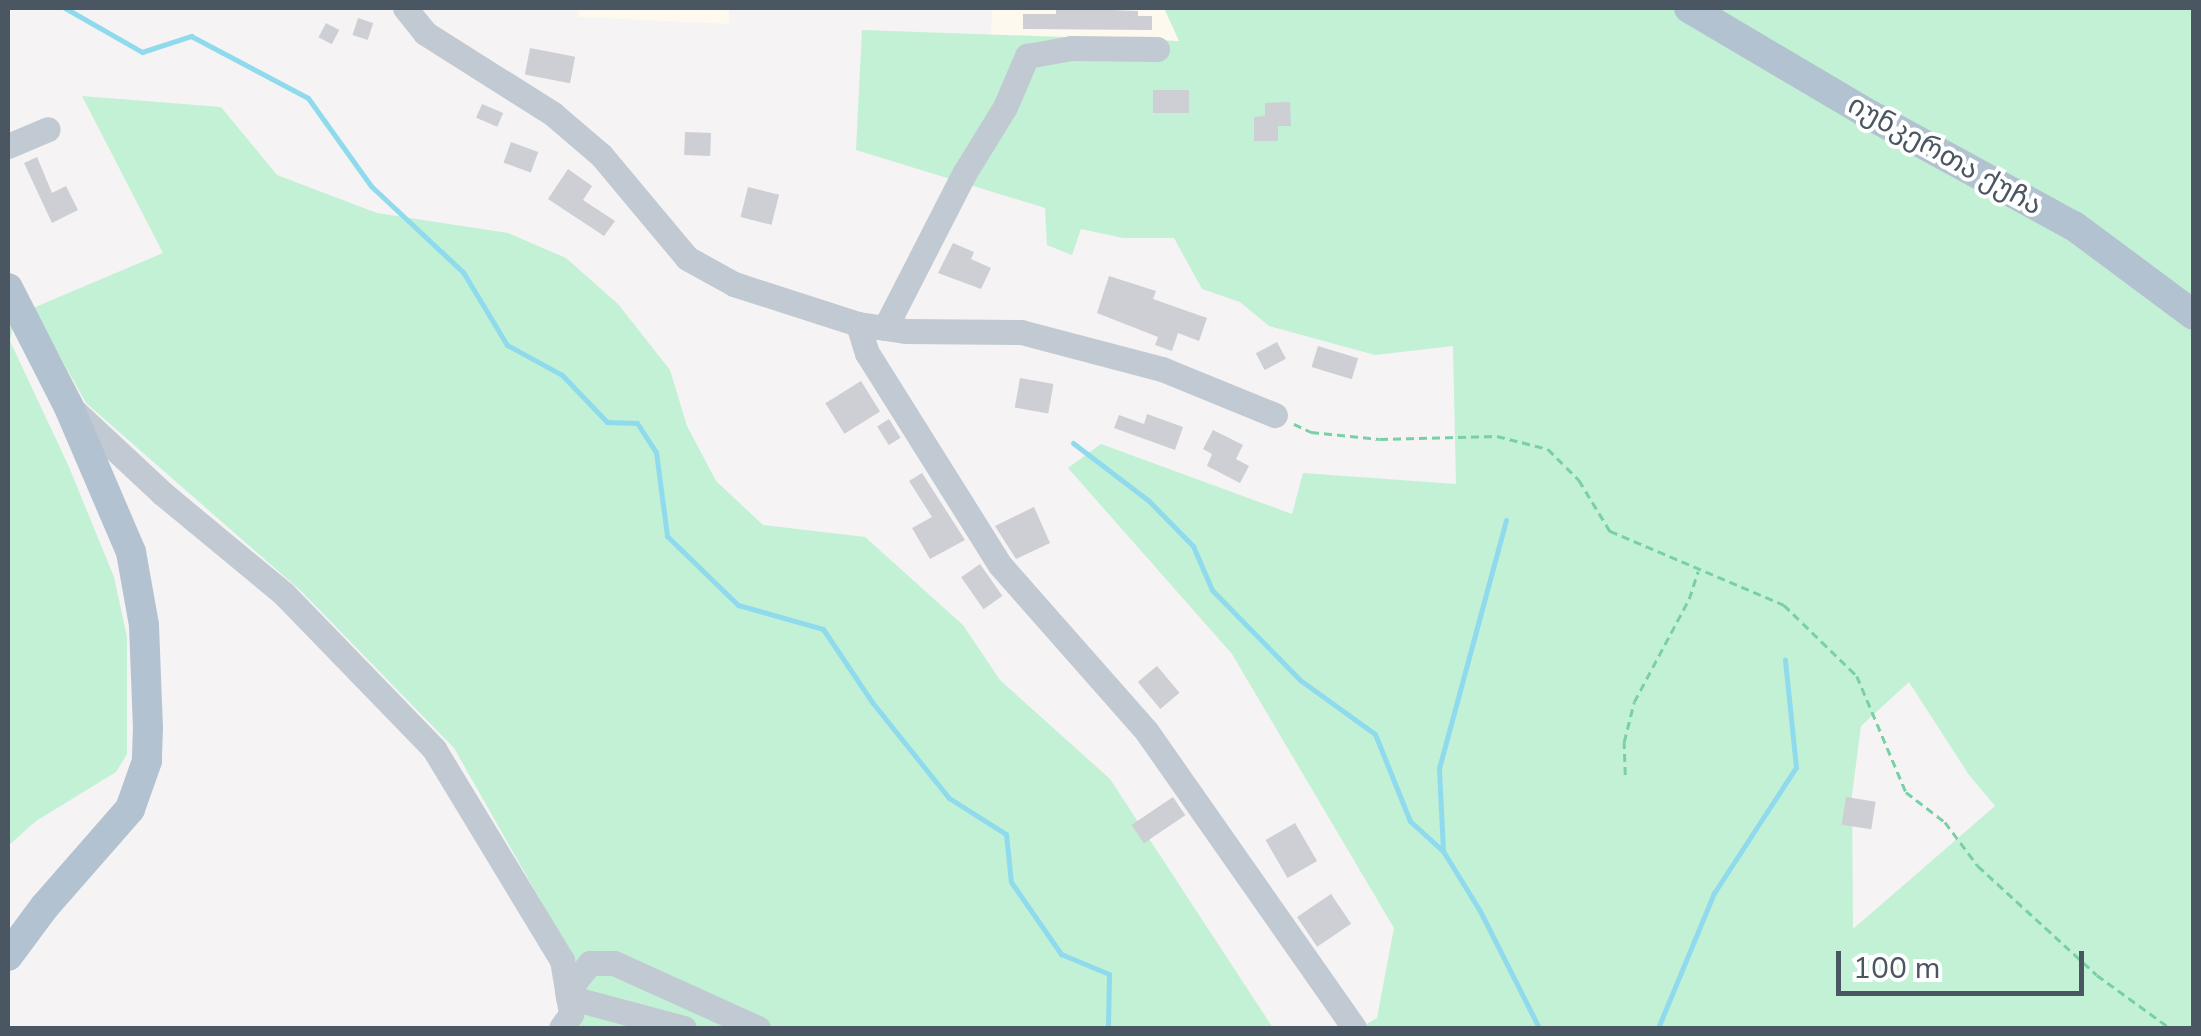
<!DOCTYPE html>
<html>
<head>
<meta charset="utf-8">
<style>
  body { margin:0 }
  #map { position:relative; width:2201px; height:1036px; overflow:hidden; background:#f5f3f3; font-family:"Nunito Sans","Noto Sans Georgian",sans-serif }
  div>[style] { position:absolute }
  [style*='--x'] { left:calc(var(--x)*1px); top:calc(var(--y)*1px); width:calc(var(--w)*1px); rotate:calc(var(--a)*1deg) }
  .commercial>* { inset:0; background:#fdf9ef }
  .green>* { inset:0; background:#c3f1d5 }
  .stream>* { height:5px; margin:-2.5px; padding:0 2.5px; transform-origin:2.5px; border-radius:2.5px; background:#90daee }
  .building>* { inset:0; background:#cdcfd5; transform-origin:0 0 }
  .path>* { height:2.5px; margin-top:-1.25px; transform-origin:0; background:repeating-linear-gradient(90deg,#7ad0a6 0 8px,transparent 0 13px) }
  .minor>* { height:25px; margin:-12.5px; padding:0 12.5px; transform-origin:12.5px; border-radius:12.5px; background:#c1cad2 }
  .major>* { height:30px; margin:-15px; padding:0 15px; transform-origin:15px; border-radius:15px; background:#b3c2d1 }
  span { translate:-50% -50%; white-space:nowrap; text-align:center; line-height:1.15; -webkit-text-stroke:8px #fff; paint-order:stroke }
  .street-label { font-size:28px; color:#4a5661 }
  .frame { position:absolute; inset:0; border:10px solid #4a5661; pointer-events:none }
  .scale { position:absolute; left:1836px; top:951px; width:248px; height:45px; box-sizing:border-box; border:5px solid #4a5661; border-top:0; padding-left:12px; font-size:30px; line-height:35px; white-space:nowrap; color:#4a5661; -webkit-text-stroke:8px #fff; paint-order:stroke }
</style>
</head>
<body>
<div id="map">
  <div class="commercial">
    <i style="clip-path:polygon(578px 8px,729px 8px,729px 24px,578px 17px)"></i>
    <i style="clip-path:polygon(992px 8px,1164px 8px,1180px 41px,991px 36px)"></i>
  </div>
  <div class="green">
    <i style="clip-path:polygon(evenodd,1164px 8px,2193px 8px,2193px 1028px,1360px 1028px,1377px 1018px,1394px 928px,1232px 654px,1068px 468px,1101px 444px,1292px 514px,1303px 473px,1456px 484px,1453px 346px,1375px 355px,1269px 326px,1240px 302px,1202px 289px,1174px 238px,1123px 238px,1081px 229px,1072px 255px,1047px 245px,1045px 208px,856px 150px,862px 30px,1179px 41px,1164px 8px,1909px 682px,1969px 775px,1995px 806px,1853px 929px,1852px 795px,1861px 726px,1909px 682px)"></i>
    <i style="clip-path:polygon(82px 96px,221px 107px,277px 175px,377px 213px,508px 233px,566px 258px,618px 304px,670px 370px,687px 426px,716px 481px,763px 525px,865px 537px,963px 625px,1000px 680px,1110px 779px,1273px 1028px,575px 1028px,582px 1017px,572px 956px,454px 748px,301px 591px,86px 403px,33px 308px,163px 253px)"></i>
    <i style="clip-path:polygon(8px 311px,14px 321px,10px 341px,69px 467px,114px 577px,127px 637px,127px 754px,116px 772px,36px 821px,8px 846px)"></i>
  </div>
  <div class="stream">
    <i style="--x:65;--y:8;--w:89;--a:29.7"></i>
    <i style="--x:142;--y:52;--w:52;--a:-18.1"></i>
    <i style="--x:191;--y:36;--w:132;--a:27.9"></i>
    <i style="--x:308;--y:98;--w:108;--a:54.4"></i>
    <i style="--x:371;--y:186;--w:126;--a:43.1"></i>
    <i style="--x:463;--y:272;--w:85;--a:58.9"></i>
    <i style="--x:507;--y:345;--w:63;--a:28.6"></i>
    <i style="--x:562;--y:375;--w:65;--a:46.2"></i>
    <i style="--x:607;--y:422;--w:30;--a:2"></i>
    <i style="--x:637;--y:423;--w:35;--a:57"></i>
    <i style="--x:656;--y:452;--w:85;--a:82.5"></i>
    <i style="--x:667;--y:536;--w:99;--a:44.2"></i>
    <i style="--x:738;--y:605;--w:88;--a:15.8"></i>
    <i style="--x:823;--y:629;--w:88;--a:56.1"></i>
    <i style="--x:872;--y:702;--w:123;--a:51.3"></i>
    <i style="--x:949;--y:798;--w:67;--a:32.3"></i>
    <i style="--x:1006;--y:834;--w:48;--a:84.1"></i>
    <i style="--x:1011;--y:882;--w:88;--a:55.2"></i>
    <i style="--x:1061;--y:954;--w:52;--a:22.6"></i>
    <i style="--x:1109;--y:974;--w:54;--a:91.1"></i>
    <i style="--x:1073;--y:443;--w:96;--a:37.3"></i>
    <i style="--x:1149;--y:501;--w:63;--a:45.6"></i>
    <i style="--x:1193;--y:546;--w:48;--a:66.6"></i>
    <i style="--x:1212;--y:590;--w:126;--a:45.6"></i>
    <i style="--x:1300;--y:680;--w:92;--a:35.8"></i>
    <i style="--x:1375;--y:734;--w:94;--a:68.1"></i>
    <i style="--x:1410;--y:821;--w:45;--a:42.3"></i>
    <i style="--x:1506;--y:520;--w:258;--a:105.1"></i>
    <i style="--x:1439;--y:769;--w:82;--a:87.2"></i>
    <i style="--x:1443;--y:851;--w:70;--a:58.3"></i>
    <i style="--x:1480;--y:911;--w:131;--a:63.2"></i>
    <i style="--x:1658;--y:1028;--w:146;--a:-67.5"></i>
    <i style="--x:1714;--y:893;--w:150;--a:-56.9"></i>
    <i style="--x:1796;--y:767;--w:108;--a:-95.9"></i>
  </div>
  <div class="building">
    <i style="clip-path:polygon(1056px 8px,1138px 11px,1138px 16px,1152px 16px,1152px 30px,1023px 29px,1023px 14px,1056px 14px)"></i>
    <i style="left:358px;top:18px;width:16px;height:18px;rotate:18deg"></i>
    <i style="left:326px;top:23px;width:15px;height:16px;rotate:28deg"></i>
    <i style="left:530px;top:48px;width:46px;height:27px;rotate:11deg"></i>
    <i style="left:1153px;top:90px;width:36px;height:23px"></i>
    <i style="clip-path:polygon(1290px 102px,1291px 126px,1278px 126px,1278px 141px,1254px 141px,1254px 117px,1265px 116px,1265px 103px)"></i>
    <i style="left:482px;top:104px;width:23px;height:15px;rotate:23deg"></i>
    <i style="left:685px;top:132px;width:26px;height:23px;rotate:2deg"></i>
    <i style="left:511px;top:142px;width:29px;height:22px;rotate:20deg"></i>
    <i style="clip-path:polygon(37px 157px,52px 193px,66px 186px,78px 210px,52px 223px,24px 163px)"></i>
    <i style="clip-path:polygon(568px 169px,592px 186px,583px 200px,615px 221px,604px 236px,548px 199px)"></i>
    <i style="left:748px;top:187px;width:32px;height:31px;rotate:14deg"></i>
    <i style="clip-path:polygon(953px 243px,974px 252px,971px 259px,991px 268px,981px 289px,938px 273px)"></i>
    <i style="clip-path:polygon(1109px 276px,1156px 291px,1153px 299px,1207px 318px,1199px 341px,1178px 333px,1172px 351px,1155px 345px,1158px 337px,1097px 313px)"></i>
    <i style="left:1277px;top:342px;width:19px;height:24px;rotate:62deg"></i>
    <i style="left:1318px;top:346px;width:42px;height:22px;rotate:17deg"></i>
    <i style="left:1020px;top:378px;width:34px;height:30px;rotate:10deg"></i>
    <i style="left:861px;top:381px;width:36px;height:42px;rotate:58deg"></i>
    <i style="clip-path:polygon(1147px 414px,1183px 427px,1175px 450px,1114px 428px,1119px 415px,1144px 424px)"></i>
    <i style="left:889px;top:419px;width:22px;height:14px;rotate:58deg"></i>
    <i style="clip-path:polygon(1213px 430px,1243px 445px,1236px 459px,1249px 466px,1240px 483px,1207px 466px,1212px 454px,1203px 449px)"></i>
    <i style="clip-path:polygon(922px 473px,965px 540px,930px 559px,912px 528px,932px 517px,909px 481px)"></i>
    <i style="clip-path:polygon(1034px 507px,1050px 543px,1016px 559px,995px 526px)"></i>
    <i style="left:980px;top:564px;width:39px;height:23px;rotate:55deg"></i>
    <i style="left:1157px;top:666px;width:35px;height:25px;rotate:50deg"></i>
    <i style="left:1173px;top:797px;width:22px;height:50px;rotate:56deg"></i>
    <i style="left:1846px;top:797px;width:30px;height:28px;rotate:9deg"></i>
    <i style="left:1295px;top:823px;width:44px;height:34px;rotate:60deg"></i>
    <i style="left:1331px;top:894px;width:36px;height:41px;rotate:56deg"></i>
  </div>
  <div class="path">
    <i style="--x:1294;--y:424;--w:19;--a:25"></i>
    <i style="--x:1311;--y:432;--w:69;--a:5.8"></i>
    <i style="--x:1380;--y:439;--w:117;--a:-1.5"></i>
    <i style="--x:1497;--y:436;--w:53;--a:14.3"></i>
    <i style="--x:1548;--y:449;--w:44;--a:45"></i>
    <i style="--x:1579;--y:480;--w:60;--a:58.7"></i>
    <i style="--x:1610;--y:531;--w:189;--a:23"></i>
    <i style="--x:1784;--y:605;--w:102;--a:44.2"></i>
    <i style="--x:1857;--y:676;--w:126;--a:67.1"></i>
    <i style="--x:1906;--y:792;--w:49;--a:37.6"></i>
    <i style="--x:1945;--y:822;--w:55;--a:53.1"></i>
    <i style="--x:1978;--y:866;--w:161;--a:42.5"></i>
    <i style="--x:2097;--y:975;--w:90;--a:36"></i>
    <i style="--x:1625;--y:775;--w:33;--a:-92"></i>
    <i style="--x:1624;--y:742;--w:41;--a:-76"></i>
    <i style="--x:1634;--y:702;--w:117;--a:-61.9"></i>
    <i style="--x:1689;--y:599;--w:29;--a:-72"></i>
  </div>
  <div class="minor">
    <i style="--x:405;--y:8;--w:32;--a:51"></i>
    <i style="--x:425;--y:33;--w:151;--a:32.3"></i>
    <i style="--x:553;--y:114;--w:63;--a:40.5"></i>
    <i style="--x:601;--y:155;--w:134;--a:50.1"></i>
    <i style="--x:687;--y:258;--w:54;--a:29"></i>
    <i style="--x:734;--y:284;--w:130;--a:17.9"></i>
    <i style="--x:858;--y:324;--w:49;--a:8.3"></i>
    <i style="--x:906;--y:331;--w:115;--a:0.5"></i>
    <i style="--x:1021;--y:332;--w:146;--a:14.7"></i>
    <i style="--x:1162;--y:369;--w:122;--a:22.2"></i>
    <i style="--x:8;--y:146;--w:43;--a:-23"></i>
    <i style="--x:858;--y:324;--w:30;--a:73"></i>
    <i style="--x:867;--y:353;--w:250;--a:57.9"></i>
    <i style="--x:1000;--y:565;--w:222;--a:48.6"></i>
    <i style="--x:1147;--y:732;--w:361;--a:55"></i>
    <i style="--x:885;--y:328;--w:175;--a:-62.9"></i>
    <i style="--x:965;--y:172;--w:76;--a:-58.4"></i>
    <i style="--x:1005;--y:107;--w:56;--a:-66.7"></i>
    <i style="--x:1027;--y:56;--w:45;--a:-10.3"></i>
    <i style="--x:1071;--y:48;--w:86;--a:0.7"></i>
    <i style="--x:71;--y:408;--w:125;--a:43"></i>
    <i style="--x:162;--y:493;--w:158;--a:39.6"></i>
    <i style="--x:284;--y:594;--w:216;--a:45.9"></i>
    <i style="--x:434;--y:749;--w:247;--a:58.8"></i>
    <i style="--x:562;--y:960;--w:55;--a:80.5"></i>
    <i style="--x:571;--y:1014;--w:17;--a:126"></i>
    <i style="--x:567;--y:992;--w:37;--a:-52"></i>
    <i style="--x:590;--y:963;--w:24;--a:0"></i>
    <i style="--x:614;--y:963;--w:158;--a:24.3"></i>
    <i style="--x:568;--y:997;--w:120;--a:15"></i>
  </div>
  <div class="major">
    <i style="--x:1689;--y:8;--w:210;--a:30.6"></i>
    <i style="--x:1870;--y:115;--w:232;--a:28.6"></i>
    <i style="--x:2074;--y:226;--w:149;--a:36.6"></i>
    <i style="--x:8;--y:288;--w:131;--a:62.9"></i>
    <i style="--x:68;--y:405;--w:160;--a:66.8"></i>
    <i style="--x:131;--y:552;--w:74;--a:79.9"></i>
    <i style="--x:144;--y:625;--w:102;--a:87.8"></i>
    <i style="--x:148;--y:727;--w:34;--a:92"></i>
    <i style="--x:147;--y:761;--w:51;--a:109.5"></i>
    <i style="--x:130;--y:809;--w:129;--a:131.2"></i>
    <i style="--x:45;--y:906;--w:62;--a:126.5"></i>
  </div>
  <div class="street-label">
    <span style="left:1945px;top:155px;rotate:29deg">იუნკერთა ქუჩა</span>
  </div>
  <div class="frame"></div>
  <div class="scale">100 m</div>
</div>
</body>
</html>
